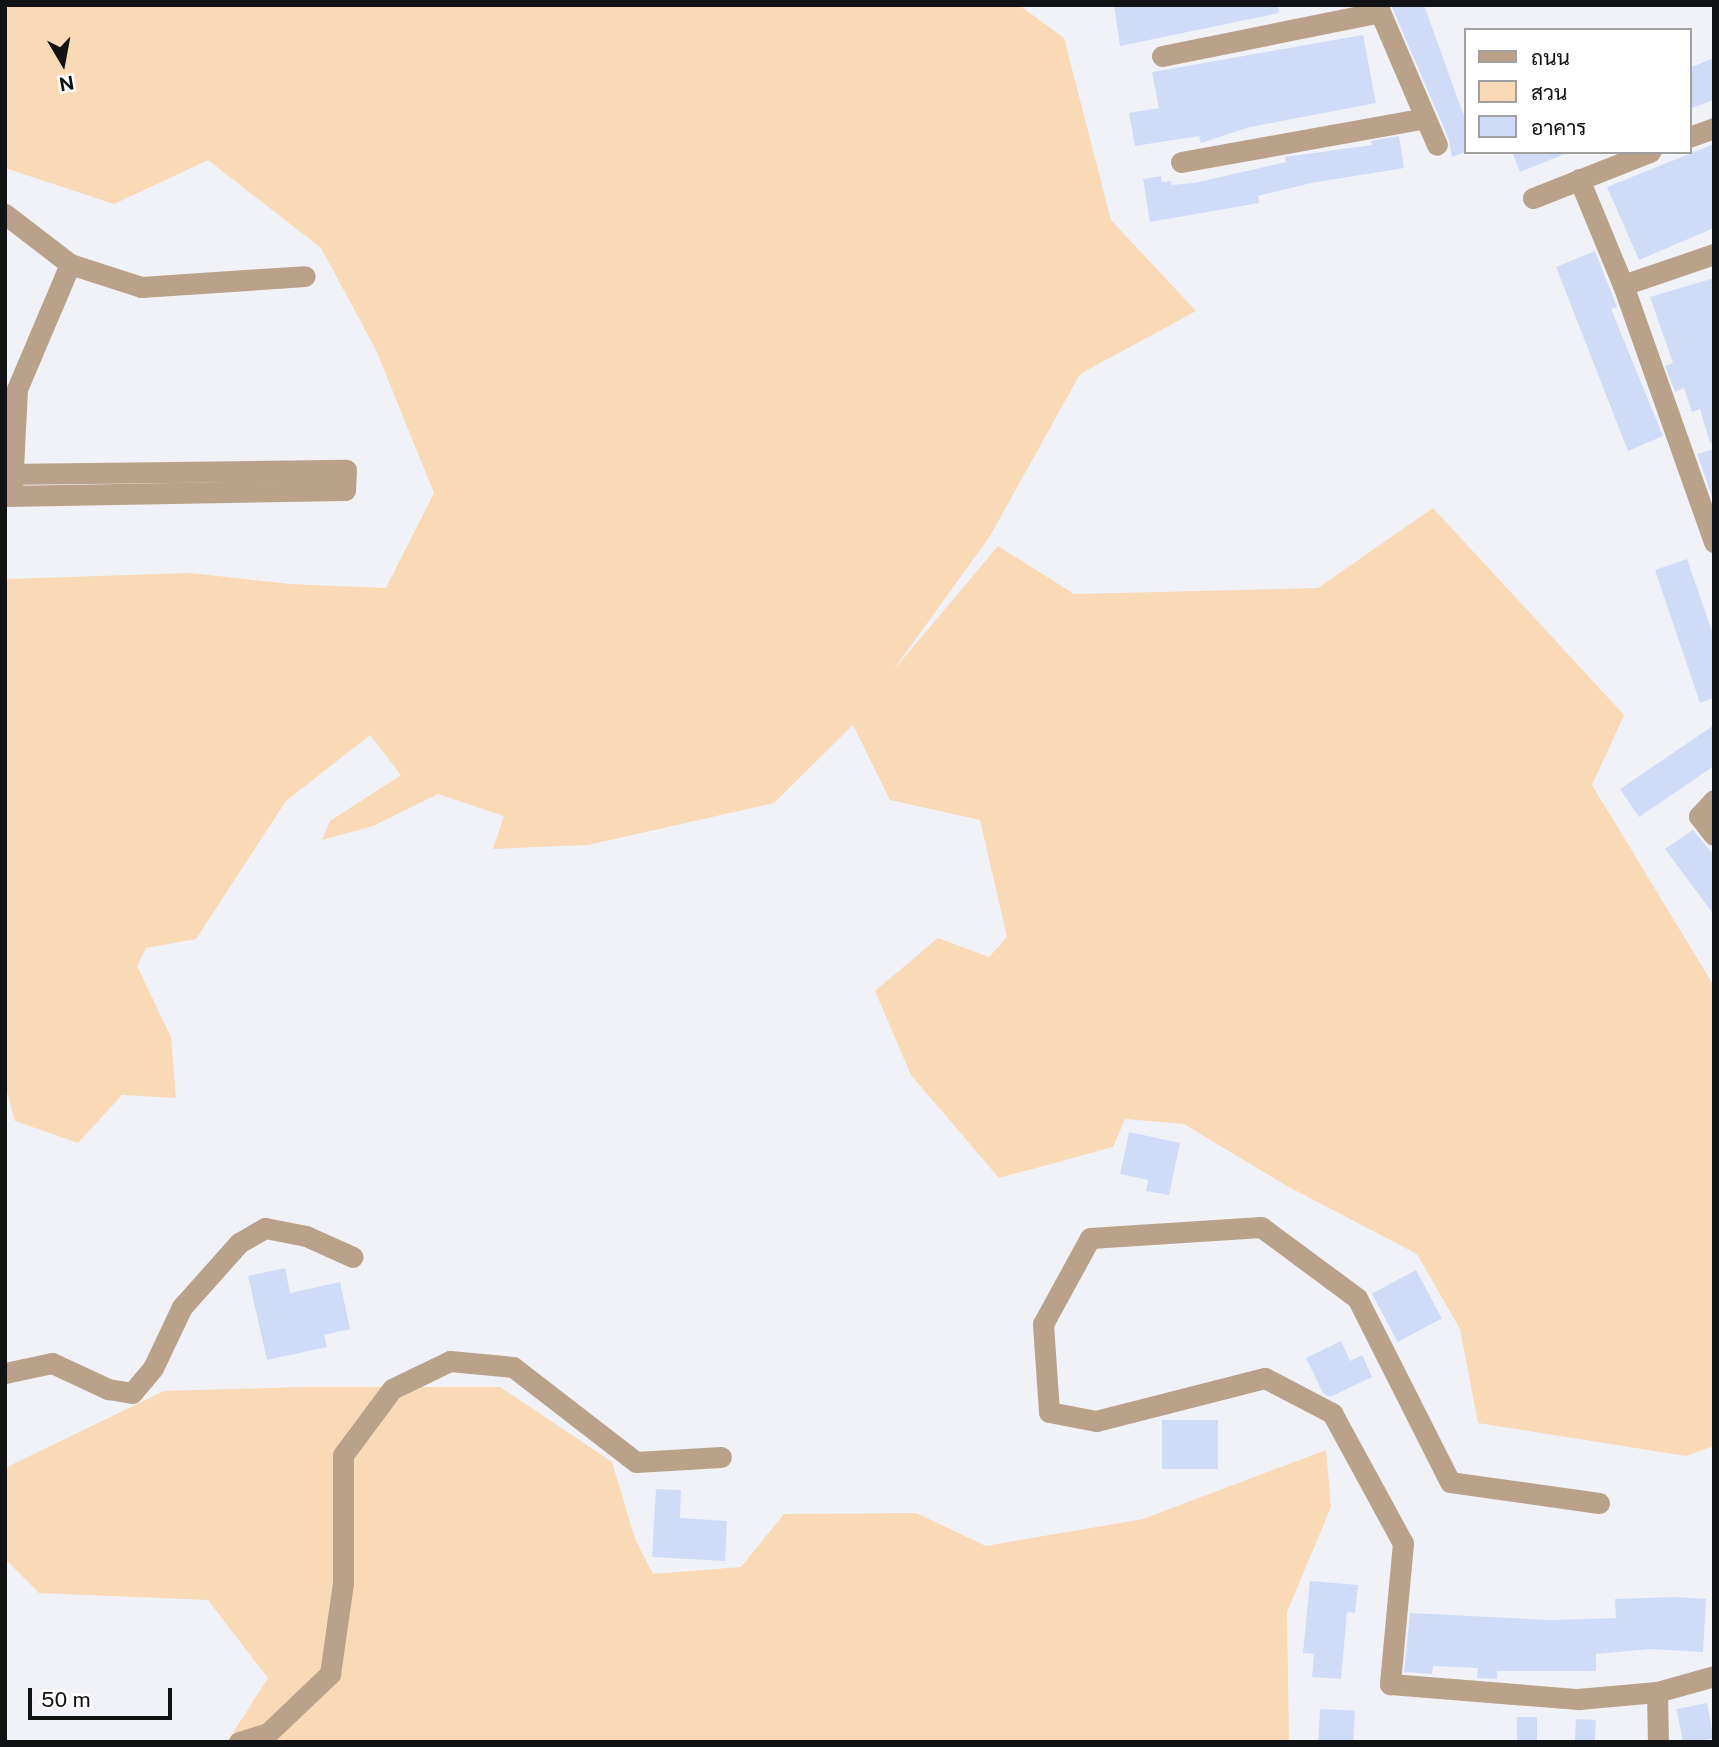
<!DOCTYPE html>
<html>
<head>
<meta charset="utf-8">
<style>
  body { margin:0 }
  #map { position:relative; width:1719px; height:1747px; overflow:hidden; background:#f0f2f7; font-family:"Public Sans",Sarabun,sans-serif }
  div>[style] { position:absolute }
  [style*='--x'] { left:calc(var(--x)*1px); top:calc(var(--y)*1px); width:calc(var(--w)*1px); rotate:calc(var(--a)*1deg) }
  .green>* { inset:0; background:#fad9b7 }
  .building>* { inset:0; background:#d0dcf7; transform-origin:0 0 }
  .minor>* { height:21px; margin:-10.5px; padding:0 10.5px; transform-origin:10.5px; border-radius:10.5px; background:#baa189 }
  span { translate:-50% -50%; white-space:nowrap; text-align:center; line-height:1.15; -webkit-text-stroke:7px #fff; paint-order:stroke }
  .frame { position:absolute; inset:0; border:7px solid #111213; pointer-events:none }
  .legend { position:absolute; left:1464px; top:28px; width:228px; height:126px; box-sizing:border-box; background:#fff; border:2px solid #a0a0a1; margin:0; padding:9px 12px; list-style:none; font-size:21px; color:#111213 }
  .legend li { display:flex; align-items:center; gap:14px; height:35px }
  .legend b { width:35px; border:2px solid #a0a0a1 }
  .north { position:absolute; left:28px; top:28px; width:70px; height:70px; -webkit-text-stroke:5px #fff; paint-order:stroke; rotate:170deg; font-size:19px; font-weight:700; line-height:28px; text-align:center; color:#111213 }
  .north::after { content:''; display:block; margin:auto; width:24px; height:32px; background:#111213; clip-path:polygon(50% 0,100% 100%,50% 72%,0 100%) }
  .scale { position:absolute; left:28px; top:1688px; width:144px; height:32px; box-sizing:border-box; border:4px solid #111213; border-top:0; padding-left:9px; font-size:21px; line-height:24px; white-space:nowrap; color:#111213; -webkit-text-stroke:5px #fff; paint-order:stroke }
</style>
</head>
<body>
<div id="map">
  <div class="green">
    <i style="clip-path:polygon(5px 5px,1019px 5px,1064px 38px,1111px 220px,1196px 311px,1080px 374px,990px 536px,892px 672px,998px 546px,1074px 594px,1318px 588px,1433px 508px,1624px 715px,1592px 785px,1714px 986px,1714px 1446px,1686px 1456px,1478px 1423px,1460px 1329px,1417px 1254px,1287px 1186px,1184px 1124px,1125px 1119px,1113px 1147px,999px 1178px,911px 1075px,875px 991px,938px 938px,989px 957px,1007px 937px,980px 820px,890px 800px,853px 725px,774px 803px,588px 845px,493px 849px,504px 816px,438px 794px,373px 826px,322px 840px,330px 821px,401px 775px,370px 735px,286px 801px,196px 939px,146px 948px,137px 966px,171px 1037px,176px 1098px,122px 1095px,78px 1143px,15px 1121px,5px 1085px,5px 579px,190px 573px,290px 584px,386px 588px,434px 493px,376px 350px,321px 248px,208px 160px,114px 204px,5px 168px)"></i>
    <i style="clip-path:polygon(303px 1387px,500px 1387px,612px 1462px,635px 1539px,653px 1574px,741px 1567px,784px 1514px,916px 1513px,986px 1546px,1143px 1519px,1326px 1450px,1331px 1507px,1287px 1612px,1289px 1742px,227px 1742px,268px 1678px,208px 1600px,39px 1593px,5px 1559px,5px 1468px,164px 1391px)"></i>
  </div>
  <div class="building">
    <i style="clip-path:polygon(1114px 5px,1278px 5px,1279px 13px,1120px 46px)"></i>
    <i style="clip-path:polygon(1391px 5px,1424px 5px,1465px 119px,1465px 152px,1452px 157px,1449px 140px)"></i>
    <i style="clip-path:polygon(1363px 35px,1376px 103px,1250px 127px,1201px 143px,1199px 136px,1135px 146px,1129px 113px,1159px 108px,1152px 72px)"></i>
    <i style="clip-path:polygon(1714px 58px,1714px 100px,1689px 109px,1689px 68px)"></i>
    <i style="clip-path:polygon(1399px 136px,1404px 168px,1311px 183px,1258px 196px,1259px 203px,1150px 222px,1143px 179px,1161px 176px,1162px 182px,1171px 181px,1171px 185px,1194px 183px,1286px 162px,1285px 157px,1372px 145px,1371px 141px)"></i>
    <i style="clip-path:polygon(1714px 144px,1714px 228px,1639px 260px,1607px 187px)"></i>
    <i style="clip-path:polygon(1512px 152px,1567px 152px,1567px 153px,1520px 172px)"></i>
    <i style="clip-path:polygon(1595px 251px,1617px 307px,1611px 309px,1663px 436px,1628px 451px,1556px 267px)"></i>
    <i style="clip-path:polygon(1714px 278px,1714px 443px,1710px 443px,1700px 409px,1692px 412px,1684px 388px,1675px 392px,1665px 366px,1673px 363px,1650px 297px)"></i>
    <i style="clip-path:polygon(1714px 449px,1714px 502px,1697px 454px)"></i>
    <i style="clip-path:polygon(1687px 559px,1714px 637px,1714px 698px,1700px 703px,1655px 570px)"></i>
    <i style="clip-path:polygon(1714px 725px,1714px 766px,1639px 817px,1620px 789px)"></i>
    <i style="clip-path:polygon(1693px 830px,1714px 855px,1714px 915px,1665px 849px)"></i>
    <i style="clip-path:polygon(1129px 1132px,1180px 1143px,1169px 1195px,1146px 1191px,1148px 1180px,1120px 1174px)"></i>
    <i style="clip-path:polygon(285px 1268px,290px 1293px,340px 1282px,350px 1329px,324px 1335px,327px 1347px,267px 1360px,248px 1276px)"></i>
    <i style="left:1416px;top:1270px;width:55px;height:50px;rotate:62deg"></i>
    <i style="clip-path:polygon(1341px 1341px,1350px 1361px,1362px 1355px,1372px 1377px,1330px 1397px,1323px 1393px,1306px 1358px)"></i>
    <i style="left:1162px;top:1420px;width:56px;height:49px"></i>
    <i style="clip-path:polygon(656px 1489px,681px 1490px,680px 1518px,727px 1521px,725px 1561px,652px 1557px)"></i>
    <i style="clip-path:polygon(1310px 1581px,1358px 1585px,1355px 1613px,1347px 1612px,1341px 1679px,1312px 1677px,1314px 1654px,1303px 1653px)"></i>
    <i style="clip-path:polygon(1674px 1597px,1706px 1599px,1703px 1652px,1650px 1649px,1596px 1654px,1596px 1671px,1497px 1671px,1497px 1679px,1477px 1678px,1478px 1668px,1433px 1666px,1432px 1674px,1404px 1672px,1410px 1613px,1551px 1620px,1616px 1618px,1615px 1599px)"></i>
    <i style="left:1707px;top:1703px;width:36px;height:31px;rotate:79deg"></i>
    <i style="left:1320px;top:1709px;width:35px;height:33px;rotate:3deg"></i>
    <i style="left:1517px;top:1717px;width:20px;height:25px"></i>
    <i style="left:1576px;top:1719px;width:20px;height:23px;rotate:3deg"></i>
  </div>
  <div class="minor">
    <i style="--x:1377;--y:5;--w:152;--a:66.8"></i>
    <i style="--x:1162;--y:56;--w:222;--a:-11.4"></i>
    <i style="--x:1689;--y:137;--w:27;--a:-20"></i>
    <i style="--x:1181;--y:162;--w:248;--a:-10.2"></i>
    <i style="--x:1579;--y:179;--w:115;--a:67.5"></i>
    <i style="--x:1623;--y:285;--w:273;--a:70.5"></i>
    <i style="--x:1533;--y:198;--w:126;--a:-21.5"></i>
    <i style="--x:5;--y:214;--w:82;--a:37.6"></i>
    <i style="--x:70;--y:264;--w:75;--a:17.9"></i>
    <i style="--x:141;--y:287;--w:164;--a:-3.8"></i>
    <i style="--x:1623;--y:285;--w:96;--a:-18.8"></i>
    <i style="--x:5;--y:474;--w:341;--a:-0.7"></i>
    <i style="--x:346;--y:470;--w:20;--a:93"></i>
    <i style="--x:345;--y:490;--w:340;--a:179"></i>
    <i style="--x:12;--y:488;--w:99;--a:-87.1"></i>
    <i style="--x:17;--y:389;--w:136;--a:-67"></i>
    <i style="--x:1714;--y:800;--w:22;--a:133"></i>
    <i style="--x:1699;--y:816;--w:24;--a:52"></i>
    <i style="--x:5;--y:1373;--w:48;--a:-12"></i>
    <i style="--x:52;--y:1363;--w:62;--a:24.9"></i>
    <i style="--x:108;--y:1389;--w:24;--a:9"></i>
    <i style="--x:132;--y:1393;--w:33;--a:-50"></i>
    <i style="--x:153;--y:1368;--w:68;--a:-64.6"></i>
    <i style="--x:182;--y:1307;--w:86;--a:-48.3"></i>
    <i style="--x:239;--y:1243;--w:30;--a:-30"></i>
    <i style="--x:265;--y:1228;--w:42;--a:11"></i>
    <i style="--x:306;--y:1236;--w:51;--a:24.1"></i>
    <i style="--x:1599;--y:1503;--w:150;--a:-172"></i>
    <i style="--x:1450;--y:1482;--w:206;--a:-116.8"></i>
    <i style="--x:1357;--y:1298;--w:119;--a:-143.5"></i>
    <i style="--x:1261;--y:1227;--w:171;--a:176.3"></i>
    <i style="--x:1090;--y:1238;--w:98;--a:118.7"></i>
    <i style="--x:1043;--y:1324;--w:88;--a:86.1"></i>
    <i style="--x:1049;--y:1412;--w:48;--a:10.8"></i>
    <i style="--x:1096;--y:1421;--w:174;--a:-14.3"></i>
    <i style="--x:1265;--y:1378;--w:76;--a:27.6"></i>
    <i style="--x:1332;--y:1413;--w:148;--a:61.4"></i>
    <i style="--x:1403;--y:1543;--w:142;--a:95.3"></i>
    <i style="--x:1390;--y:1684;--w:189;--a:4.6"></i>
    <i style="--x:1578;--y:1699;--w:79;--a:-5.1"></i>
    <i style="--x:1657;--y:1692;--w:59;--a:-15.7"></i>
    <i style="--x:1657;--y:1692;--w:50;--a:88.9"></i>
    <i style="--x:239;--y:1742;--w:30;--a:-17"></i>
    <i style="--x:268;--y:1733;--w:86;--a:-43.6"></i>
    <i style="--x:330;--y:1674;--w:92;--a:-81.9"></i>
    <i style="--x:343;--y:1583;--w:128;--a:-90"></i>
    <i style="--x:343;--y:1455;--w:82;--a:-53.4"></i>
    <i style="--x:392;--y:1389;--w:64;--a:-25.8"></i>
    <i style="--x:450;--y:1361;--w:63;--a:5.4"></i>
    <i style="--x:513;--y:1367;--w:155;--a:37.7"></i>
    <i style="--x:636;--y:1462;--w:85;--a:-3.4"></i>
  </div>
  <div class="frame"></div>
  <ul class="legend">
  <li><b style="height:9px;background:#baa189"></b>ถนน</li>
  <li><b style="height:19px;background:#fad9b7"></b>สวน</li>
  <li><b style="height:19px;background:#d0dcf7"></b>อาคาร</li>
  </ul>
  <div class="north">N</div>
  <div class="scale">50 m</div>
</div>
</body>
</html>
